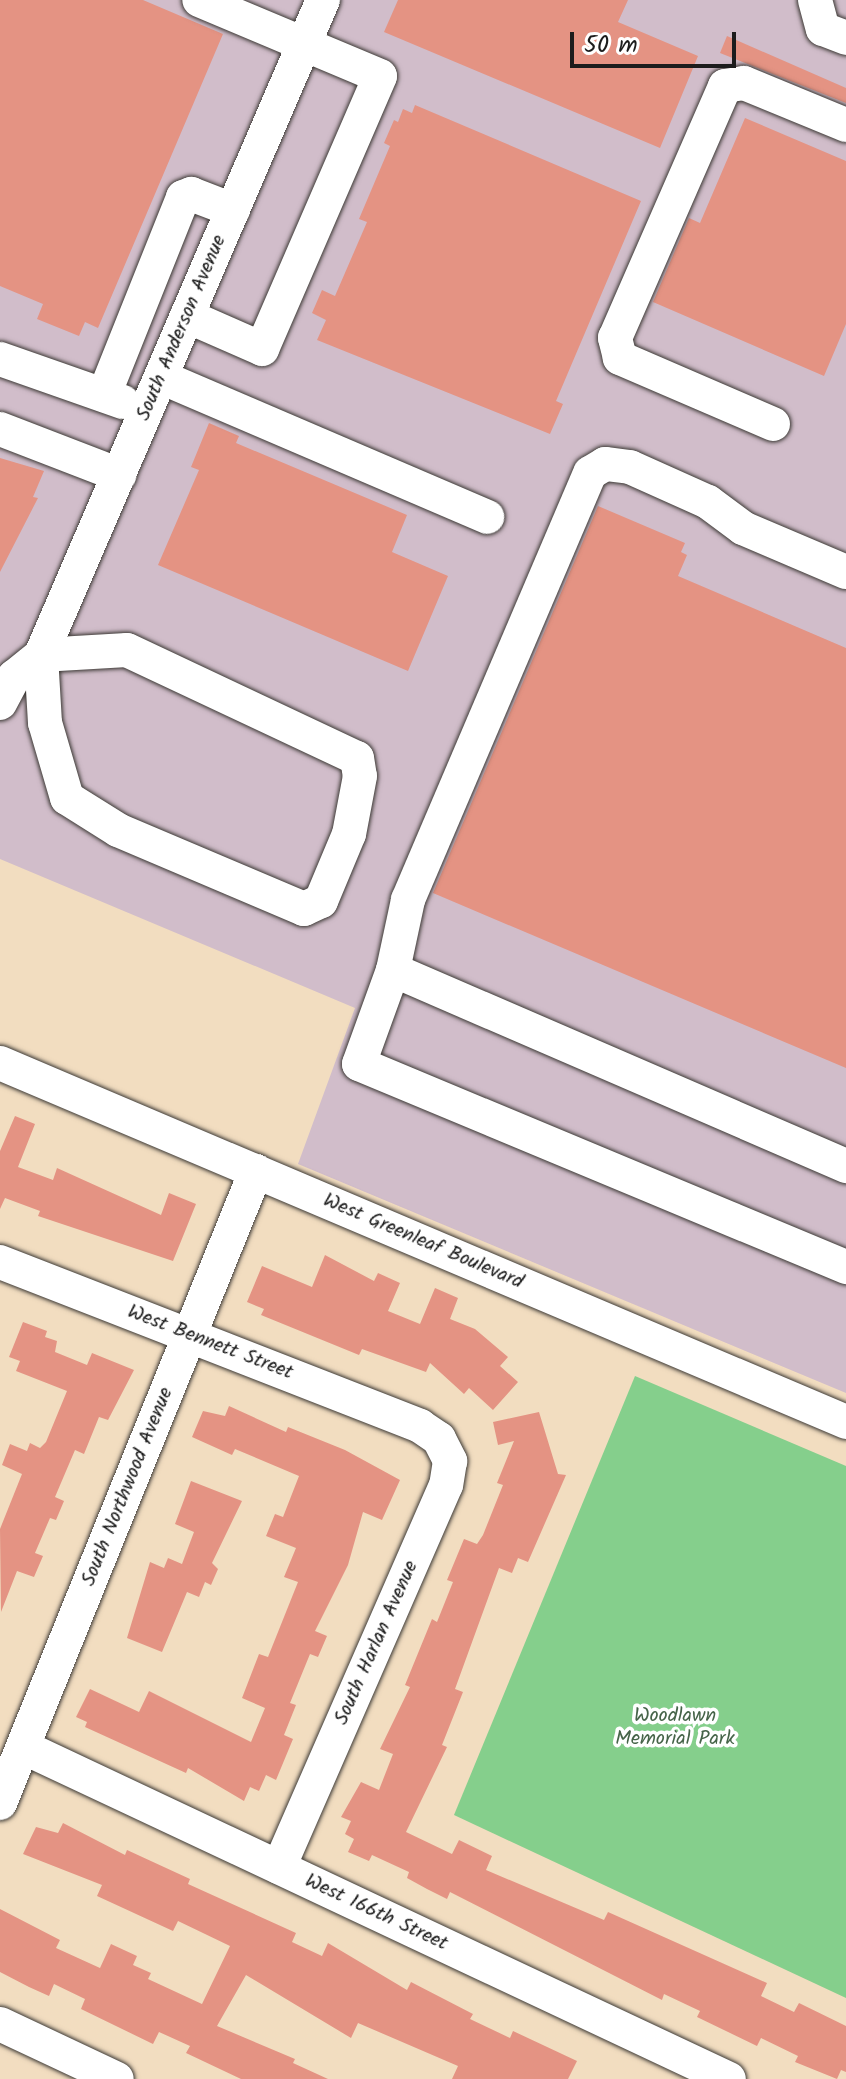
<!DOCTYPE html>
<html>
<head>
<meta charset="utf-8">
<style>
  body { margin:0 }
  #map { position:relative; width:846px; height:2079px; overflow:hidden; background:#f2ddc0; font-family:Kalam,sans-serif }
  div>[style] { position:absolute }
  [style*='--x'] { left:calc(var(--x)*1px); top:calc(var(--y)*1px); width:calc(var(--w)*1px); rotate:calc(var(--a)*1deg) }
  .industrial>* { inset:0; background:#d1bdca }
  .green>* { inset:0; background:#85cf8c }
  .building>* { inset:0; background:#e49383 }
  .roads { filter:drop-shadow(0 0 2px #3c3935) drop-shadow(0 0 2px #3c3935) }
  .minor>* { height:34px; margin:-17px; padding:0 17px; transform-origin:17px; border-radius:17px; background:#fff }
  span { translate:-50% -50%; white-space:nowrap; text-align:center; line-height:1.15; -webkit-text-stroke:7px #fff; paint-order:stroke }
  .street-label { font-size:20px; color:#1c1c1c }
  .park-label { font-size:20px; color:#466449 }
  .scale { position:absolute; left:570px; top:32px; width:166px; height:36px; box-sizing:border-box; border:4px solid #1c1c1c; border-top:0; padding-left:10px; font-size:24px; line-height:28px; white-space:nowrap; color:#1c1c1c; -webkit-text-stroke:6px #fff; paint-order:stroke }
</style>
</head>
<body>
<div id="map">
  <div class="industrial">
    <i style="clip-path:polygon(0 0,846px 0,846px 1393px,298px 1164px,355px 1008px,0 859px)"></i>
  </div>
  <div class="green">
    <i style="clip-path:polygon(635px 1376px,846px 1466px,846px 1998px,454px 1815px)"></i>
  </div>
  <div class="building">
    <i style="clip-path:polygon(0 0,143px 0,223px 34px,98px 328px,85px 322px,79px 336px,37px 319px,43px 304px,0 286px)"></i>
    <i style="clip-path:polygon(398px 0,628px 0,618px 22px,698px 56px,660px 148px,384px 32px)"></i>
    <i style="clip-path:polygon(727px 36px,846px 88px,846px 103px,720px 53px)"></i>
    <i style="clip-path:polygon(415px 105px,641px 201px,556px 401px,563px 404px,550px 434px,317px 340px,326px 320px,312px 313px,322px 290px,335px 296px,367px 222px,359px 219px,390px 146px,384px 143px,394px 120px,398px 122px,403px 109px,412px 113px)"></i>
    <i style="clip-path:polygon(745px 118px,846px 161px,846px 324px,824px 376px,653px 302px,689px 218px,700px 223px)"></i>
    <i style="clip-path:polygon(209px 423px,239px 436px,236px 443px,407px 515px,392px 552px,448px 576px,408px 671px,158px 565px,199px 470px,191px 467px)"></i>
    <i style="clip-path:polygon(0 458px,44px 471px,33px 497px,38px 498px,0 572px)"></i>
    <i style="clip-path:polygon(598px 506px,685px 543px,681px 552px,687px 555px,678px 576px,846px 648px,846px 1068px,433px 893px)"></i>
    <i style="clip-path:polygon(15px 1116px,35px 1124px,18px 1167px,53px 1180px,57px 1168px,161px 1215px,169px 1193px,196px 1204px,173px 1261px,38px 1216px,40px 1211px,5px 1198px,0 1209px,0 1151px)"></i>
    <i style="clip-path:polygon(325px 1255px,374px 1281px,378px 1273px,400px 1283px,388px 1311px,420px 1324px,435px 1288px,458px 1298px,450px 1319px,475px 1329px,508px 1357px,500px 1366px,518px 1382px,493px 1410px,469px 1388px,464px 1394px,430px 1363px,426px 1372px,362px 1349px,359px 1355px,261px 1315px,264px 1309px,247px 1302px,262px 1266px,312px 1287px)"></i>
    <i style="clip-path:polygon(23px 1322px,47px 1331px,45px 1337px,57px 1341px,55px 1352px,87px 1365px,92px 1353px,134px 1370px,108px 1420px,99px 1417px,84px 1454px,75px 1450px,55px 1497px,64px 1501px,56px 1520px,50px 1518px,35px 1553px,43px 1556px,34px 1577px,17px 1571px,1px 1612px,0 1529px,22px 1474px,2px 1465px,10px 1444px,27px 1451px,30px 1443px,40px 1448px,46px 1442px,67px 1391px,16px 1371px,20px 1361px,9px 1357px)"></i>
    <i style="clip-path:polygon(229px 1406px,286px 1432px,288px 1427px,345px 1450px,400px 1480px,382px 1520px,363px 1512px,348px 1565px,315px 1631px,327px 1636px,318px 1657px,310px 1654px,290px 1703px,296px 1705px,284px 1735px,293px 1739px,276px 1780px,266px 1775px,259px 1791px,250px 1787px,244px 1801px,188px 1768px,186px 1773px,85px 1727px,87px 1722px,76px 1717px,90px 1689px,139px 1712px,149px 1691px,251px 1742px,265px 1708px,242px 1698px,259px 1654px,268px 1657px,298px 1582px,284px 1577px,296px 1548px,266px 1536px,275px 1514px,283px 1517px,299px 1476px,235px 1449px,232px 1455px,192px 1437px,203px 1411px,225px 1416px)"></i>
    <i style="clip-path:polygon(539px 1412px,558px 1474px,566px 1475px,528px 1562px,518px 1558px,512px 1573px,499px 1568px,455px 1689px,463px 1692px,442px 1745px,447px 1747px,406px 1832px,452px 1854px,459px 1840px,492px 1856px,486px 1870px,604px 1920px,608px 1912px,767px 1983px,761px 1996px,794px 2012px,799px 2003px,846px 2026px,846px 2072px,841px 2070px,837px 2079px,795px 2062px,798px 2056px,761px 2038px,757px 2046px,697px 2017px,700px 2011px,664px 1994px,662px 2000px,450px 1892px,447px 1899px,427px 1889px,407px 1878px,409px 1872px,372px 1855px,369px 1861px,348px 1852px,354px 1839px,345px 1834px,351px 1821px,341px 1817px,361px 1782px,379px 1790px,393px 1754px,380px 1749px,410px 1687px,405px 1685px,432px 1619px,437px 1622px,453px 1582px,447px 1580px,464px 1539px,477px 1544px,483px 1535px,503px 1485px,497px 1483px,514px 1441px,498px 1445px,493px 1422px)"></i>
    <i style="clip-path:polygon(191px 1481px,242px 1501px,212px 1563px,218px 1569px,211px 1585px,205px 1582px,199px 1597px,187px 1592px,162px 1652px,127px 1638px,150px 1562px,164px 1568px,168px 1558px,182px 1564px,194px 1532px,175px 1524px)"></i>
    <i style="clip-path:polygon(63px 1823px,125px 1855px,127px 1850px,190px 1879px,188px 1884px,296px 1933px,292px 1942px,322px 1956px,328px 1943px,407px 1990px,411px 1982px,473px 2014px,470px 2019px,510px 2038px,513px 2031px,577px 2061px,568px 2079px,452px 2079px,458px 2066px,358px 2023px,351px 2038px,246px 1975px,217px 2026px,295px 2059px,293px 2063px,328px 2079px,241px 2079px,186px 2053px,190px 2046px,159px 2032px,153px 2044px,81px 2009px,85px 1999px,54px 1984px,49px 1996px,29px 1987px,0 1972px,0 1909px,60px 1940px,56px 1948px,100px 1968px,111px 1944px,137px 1956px,133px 1965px,151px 1973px,148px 1979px,202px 2004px,230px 1946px,178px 1921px,173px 1931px,97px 1896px,102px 1885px,23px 1854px,36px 1827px,58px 1833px)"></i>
  </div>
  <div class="roads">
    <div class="minor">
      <i style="--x:815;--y:0;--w:30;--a:75"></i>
      <i style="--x:823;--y:29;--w:25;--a:21"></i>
      <i style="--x:187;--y:316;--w:82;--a:23.7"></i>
      <i style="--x:262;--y:349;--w:297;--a:-66.6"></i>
      <i style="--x:380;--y:76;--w:196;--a:-157.2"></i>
      <i style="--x:0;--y:359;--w:130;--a:19.3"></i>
      <i style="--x:161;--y:377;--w:355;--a:23.2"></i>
      <i style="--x:104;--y:395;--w:213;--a:-68.2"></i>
      <i style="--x:183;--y:197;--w:9;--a:-21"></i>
      <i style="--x:191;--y:194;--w:45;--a:20.9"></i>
      <i style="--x:773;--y:424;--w:167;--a:-156.7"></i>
      <i style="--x:620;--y:358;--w:21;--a:-104"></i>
      <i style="--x:615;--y:338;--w:275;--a:-66.4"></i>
      <i style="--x:725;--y:86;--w:19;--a:-9"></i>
      <i style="--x:744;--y:83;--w:110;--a:22.4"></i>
      <i style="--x:0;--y:429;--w:128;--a:21.1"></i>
      <i style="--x:846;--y:572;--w:112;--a:-156.9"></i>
      <i style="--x:743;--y:528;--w:44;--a:-143.4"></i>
      <i style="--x:708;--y:502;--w:85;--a:-155.8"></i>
      <i style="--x:630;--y:467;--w:25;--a:-173"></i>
      <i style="--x:605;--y:464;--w:17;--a:149"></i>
      <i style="--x:590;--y:473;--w:464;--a:113.1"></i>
      <i style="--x:408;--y:900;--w:72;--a:102.1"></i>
      <i style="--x:393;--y:970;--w:494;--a:23.4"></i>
      <i style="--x:0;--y:703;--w:30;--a:-62"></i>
      <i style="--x:14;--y:677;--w:35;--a:-39"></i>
      <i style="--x:41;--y:655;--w:86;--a:-3.3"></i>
      <i style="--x:127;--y:650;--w:254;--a:25.2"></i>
      <i style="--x:357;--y:758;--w:18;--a:81"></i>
      <i style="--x:360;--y:776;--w:59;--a:100.7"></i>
      <i style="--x:349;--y:834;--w:73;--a:112.7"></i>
      <i style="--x:321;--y:901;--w:19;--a:155"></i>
      <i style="--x:304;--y:909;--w:202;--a:-157"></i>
      <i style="--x:118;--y:830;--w:60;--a:-147.9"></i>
      <i style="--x:67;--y:798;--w:78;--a:-106.3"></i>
      <i style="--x:45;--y:723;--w:68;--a:-93.4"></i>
      <i style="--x:41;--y:655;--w:713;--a:-66.71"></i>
      <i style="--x:393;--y:970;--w:100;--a:109.9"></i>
      <i style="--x:359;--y:1064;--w:528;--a:22.63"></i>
      <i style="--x:0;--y:1063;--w:919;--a:22.99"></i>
      <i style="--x:0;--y:1262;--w:451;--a:21.3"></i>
      <i style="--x:420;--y:1426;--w:23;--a:34"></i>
      <i style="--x:439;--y:1439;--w:25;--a:63"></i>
      <i style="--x:450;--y:1461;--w:24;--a:99"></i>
      <i style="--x:446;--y:1485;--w:417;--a:113.6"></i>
      <i style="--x:23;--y:1747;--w:780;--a:25.19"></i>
      <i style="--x:0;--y:1803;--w:682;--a:-67.95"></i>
      <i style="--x:0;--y:2024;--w:129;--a:25.2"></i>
    </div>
  </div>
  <div class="street-label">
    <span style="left:182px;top:328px;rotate:-67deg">South Anderson Avenue</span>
    <span style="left:423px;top:1242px;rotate:23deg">West Greenleaf Boulevard</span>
    <span style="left:210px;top:1343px;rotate:21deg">West Bennett Street</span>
    <span style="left:128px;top:1487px;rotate:-68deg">South Northwood Avenue</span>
    <span style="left:377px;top:1643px;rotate:-66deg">South Harlan Avenue</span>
    <span style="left:376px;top:1913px;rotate:25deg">West 166th Street</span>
  </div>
  <div class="park-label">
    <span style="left:675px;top:1728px">Woodlawn<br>Memorial Park</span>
  </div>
  <div class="scale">50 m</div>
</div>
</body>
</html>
